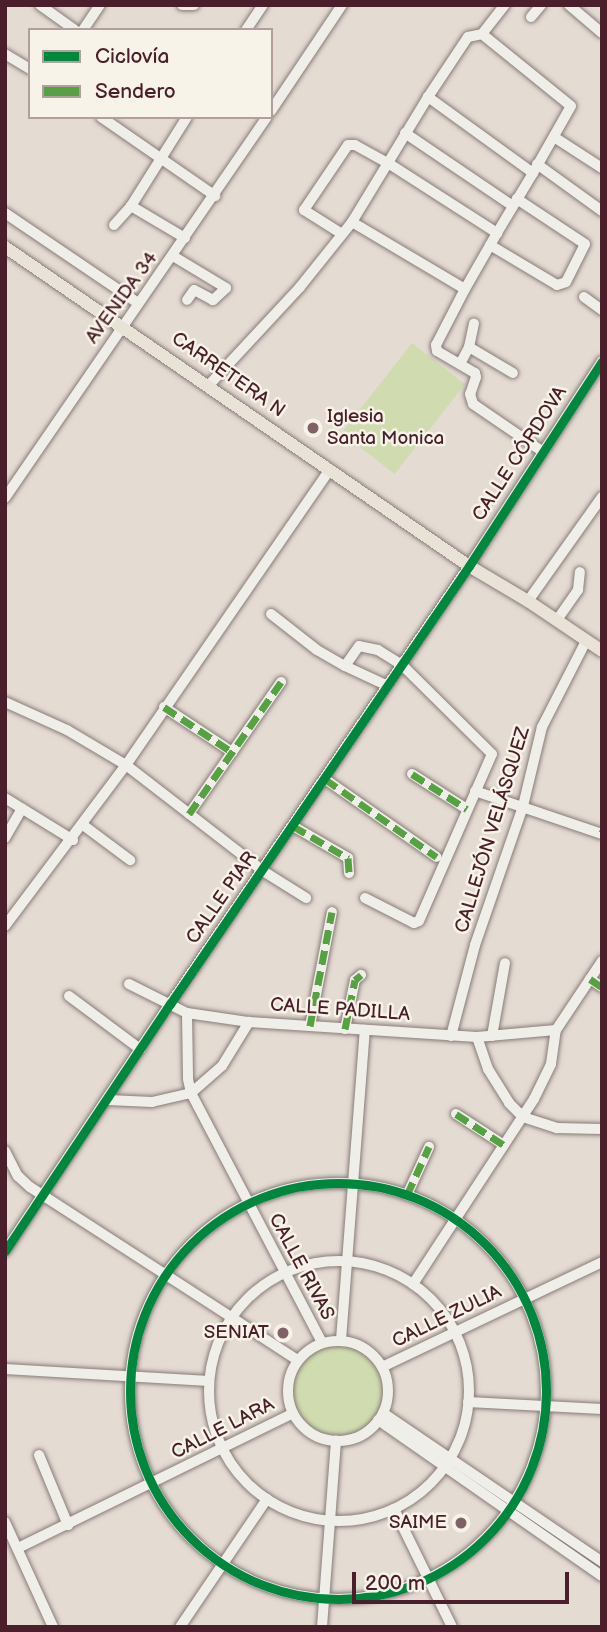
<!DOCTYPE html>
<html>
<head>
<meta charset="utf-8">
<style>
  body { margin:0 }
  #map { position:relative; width:607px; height:1632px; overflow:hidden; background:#e4dbd2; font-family:"Balsamiq Sans",sans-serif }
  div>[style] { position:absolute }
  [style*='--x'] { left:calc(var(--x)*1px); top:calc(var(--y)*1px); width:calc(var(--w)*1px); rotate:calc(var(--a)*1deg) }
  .green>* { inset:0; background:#d0dcb0; transform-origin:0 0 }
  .round { border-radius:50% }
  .roads { filter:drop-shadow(0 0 2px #887b79) drop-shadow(0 0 2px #887b79) }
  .minor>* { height:10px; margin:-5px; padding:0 5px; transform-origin:5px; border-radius:5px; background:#f0eee9 }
  .minor>.ring { margin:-5px; padding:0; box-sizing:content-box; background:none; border:10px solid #f0eee9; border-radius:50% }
  .major>* { height:12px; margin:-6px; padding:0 6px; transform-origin:6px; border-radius:6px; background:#e8e3d6 }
  .quiet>* { height:7px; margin-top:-3.5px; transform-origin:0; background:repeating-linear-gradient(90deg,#56a243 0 14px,transparent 0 21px) }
  .cycleway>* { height:9px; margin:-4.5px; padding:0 4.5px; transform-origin:4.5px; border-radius:4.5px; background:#00873e }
  .cycleway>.ring { margin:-4.5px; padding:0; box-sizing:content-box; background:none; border:9px solid #00873e; border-radius:50% }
  .dots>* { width:19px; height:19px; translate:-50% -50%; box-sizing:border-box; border:4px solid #f7f3e8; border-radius:50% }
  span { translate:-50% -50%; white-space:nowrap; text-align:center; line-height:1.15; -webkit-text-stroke:5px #f7f3e8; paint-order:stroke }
  .street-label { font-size:19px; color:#4a1f2b }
  .poi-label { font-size:19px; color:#4a1f2b }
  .left { translate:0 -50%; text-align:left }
  .right { translate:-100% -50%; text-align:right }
  .frame { position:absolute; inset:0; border:7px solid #4a1f2b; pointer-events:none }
  .legend { position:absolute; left:28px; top:28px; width:245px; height:91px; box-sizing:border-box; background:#f7f3e8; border:2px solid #b29e9c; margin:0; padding:9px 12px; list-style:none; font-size:21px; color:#4a1f2b }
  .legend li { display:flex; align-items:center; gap:14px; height:35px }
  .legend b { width:35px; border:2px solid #b29e9c }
  .scale { position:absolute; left:352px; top:1572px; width:217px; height:32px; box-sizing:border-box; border:4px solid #4a1f2b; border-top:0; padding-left:9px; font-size:21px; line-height:24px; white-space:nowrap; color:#4a1f2b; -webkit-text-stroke:5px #f7f3e8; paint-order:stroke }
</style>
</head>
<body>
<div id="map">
  <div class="green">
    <i style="left:412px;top:343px;width:67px;height:114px;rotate:38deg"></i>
    <i class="round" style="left:288px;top:1341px;width:100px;height:100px"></i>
  </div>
  <div class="roads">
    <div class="minor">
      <i style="--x:40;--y:5;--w:43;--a:35.5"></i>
      <i style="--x:182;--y:5;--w:12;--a:0"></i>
      <i style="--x:569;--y:5;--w:43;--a:40.3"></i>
      <i style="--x:531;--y:17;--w:16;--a:-50"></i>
      <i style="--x:83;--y:30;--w:30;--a:-56"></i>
      <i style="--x:246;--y:30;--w:30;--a:-56"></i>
      <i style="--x:482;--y:34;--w:114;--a:39"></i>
      <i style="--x:571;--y:106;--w:77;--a:119.6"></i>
      <i style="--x:533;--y:173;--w:130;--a:-144.1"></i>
      <i style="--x:428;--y:97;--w:72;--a:-56.3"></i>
      <i style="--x:468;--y:37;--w:14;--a:-12"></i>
      <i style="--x:482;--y:34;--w:37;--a:-52"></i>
      <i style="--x:5;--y:54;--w:29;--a:31"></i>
      <i style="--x:271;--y:111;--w:128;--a:-56.2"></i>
      <i style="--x:101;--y:117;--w:139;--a:34.7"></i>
      <i style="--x:405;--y:133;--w:130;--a:34.1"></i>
      <i style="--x:554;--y:137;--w:57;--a:32.9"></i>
      <i style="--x:537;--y:164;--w:80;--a:35.9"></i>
      <i style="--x:5;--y:213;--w:161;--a:34.1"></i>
      <i style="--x:352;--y:222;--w:131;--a:30.7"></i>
      <i style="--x:114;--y:225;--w:25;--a:-48"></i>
      <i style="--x:497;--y:233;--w:64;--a:119.7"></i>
      <i style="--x:465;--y:289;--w:63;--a:117.4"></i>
      <i style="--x:436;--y:345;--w:6;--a:81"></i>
      <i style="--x:437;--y:351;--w:44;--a:30.1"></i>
      <i style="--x:475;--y:373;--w:4;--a:76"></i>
      <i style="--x:476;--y:377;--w:18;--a:109"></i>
      <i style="--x:470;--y:394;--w:10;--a:73"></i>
      <i style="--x:473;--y:404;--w:83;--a:34.3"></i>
      <i style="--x:342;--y:234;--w:45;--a:-147.7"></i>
      <i style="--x:304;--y:210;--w:78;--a:-55.9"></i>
      <i style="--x:348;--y:145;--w:7;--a:0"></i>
      <i style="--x:355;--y:145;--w:38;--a:29"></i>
      <i style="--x:388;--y:163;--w:130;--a:32.7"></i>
      <i style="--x:497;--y:233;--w:70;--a:-59"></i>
      <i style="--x:185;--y:238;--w:63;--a:-149.3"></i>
      <i style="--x:131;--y:206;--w:105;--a:-57.8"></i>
      <i style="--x:490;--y:245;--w:78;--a:30.8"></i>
      <i style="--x:557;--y:285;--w:9;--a:-18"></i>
      <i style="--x:566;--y:282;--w:42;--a:-63.4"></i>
      <i style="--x:585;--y:244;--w:82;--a:-146.5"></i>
      <i style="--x:173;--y:256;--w:62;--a:31.1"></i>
      <i style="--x:226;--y:288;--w:18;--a:137"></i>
      <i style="--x:213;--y:300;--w:21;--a:-152"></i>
      <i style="--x:194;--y:290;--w:12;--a:125"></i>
      <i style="--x:584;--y:297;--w:22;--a:36"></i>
      <i style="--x:469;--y:347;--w:51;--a:30.6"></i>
      <i style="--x:460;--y:364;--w:19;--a:-62"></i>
      <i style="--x:469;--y:347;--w:24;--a:-78"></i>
      <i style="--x:209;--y:385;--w:134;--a:-47.1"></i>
      <i style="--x:300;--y:287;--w:83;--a:-51.3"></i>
      <i style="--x:352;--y:222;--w:146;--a:-58.7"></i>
      <i style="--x:5;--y:498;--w:462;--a:-55.5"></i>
      <i style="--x:528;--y:601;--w:128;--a:-54.6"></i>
      <i style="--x:271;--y:614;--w:58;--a:38"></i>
      <i style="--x:317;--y:650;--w:32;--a:30"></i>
      <i style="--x:557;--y:620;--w:37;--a:-55"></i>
      <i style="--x:578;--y:590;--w:18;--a:-84"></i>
      <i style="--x:5;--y:702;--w:68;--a:24.3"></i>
      <i style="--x:67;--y:730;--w:69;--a:30.7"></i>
      <i style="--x:126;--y:765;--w:173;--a:37.7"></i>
      <i style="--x:263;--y:871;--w:51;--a:32.1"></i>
      <i style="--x:164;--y:707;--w:82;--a:33.5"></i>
      <i style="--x:412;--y:774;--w:65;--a:32.5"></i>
      <i style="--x:325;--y:779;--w:136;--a:34.9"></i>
      <i style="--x:475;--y:791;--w:134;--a:18.7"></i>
      <i style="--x:5;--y:798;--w:80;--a:31.7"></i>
      <i style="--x:189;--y:814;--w:161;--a:-55.1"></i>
      <i style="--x:83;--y:825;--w:59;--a:36.7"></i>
      <i style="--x:293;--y:826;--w:64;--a:30.2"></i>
      <i style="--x:348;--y:858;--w:15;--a:86"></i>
      <i style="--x:5;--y:838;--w:34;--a:-60"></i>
      <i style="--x:365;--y:898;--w:55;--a:27"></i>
      <i style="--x:414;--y:923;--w:5;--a:-22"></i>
      <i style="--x:419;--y:921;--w:182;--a:-66.4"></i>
      <i style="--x:492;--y:754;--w:127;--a:-135.3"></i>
      <i style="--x:402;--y:665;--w:28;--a:-148"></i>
      <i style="--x:378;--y:650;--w:19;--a:-168"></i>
      <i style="--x:359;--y:646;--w:24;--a:125"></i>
      <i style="--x:345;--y:666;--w:45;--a:24.9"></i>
      <i style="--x:5;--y:926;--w:201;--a:-53.1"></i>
      <i style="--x:126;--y:765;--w:359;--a:-55.4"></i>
      <i style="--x:590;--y:979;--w:14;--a:34"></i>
      <i style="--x:129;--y:984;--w:65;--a:26.6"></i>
      <i style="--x:187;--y:1013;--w:63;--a:8.3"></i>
      <i style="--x:249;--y:1022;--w:228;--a:3.8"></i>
      <i style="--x:477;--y:1037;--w:79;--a:-5.1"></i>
      <i style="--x:69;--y:996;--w:89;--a:36.7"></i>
      <i style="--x:187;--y:1013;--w:66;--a:89.1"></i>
      <i style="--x:188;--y:1079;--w:14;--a:78"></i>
      <i style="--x:191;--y:1093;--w:281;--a:62.3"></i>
      <i style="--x:310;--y:1026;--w:116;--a:-79.1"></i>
      <i style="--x:345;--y:1029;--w:50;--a:-78.5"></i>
      <i style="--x:355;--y:980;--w:8;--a:-40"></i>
      <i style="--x:451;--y:1036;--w:94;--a:-75.2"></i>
      <i style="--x:475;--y:945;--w:147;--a:-70.9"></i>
      <i style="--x:523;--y:806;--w:81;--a:-76.5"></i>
      <i style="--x:542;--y:727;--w:97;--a:-62.9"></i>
      <i style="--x:492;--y:1036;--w:74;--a:-79.9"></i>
      <i style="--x:477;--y:1037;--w:34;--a:71"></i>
      <i style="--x:488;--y:1069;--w:40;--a:58"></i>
      <i style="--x:509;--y:1103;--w:20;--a:45"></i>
      <i style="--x:523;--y:1117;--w:36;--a:18"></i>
      <i style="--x:557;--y:1128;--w:45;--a:1.3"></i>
      <i style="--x:108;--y:1100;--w:44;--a:2.6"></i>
      <i style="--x:152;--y:1102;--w:40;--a:-13"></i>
      <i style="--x:191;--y:1093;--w:41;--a:-41.1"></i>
      <i style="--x:222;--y:1066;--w:52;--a:-58.5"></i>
      <i style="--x:456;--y:1114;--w:57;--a:32.9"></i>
      <i style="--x:5;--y:1151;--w:28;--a:63"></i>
      <i style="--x:18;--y:1176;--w:16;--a:43"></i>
      <i style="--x:30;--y:1187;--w:318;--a:32.9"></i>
      <i class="ring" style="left:130px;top:1183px;width:406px;height:406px"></i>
      <i style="--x:407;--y:1195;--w:53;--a:-65.4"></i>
      <i style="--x:5;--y:1251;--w:297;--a:-56.3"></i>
      <i style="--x:170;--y:1004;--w:530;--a:-55.68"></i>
      <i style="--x:469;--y:566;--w:244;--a:-57"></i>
      <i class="ring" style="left:209px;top:1261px;width:250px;height:250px"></i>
      <i style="--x:413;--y:1284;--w:221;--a:-56.8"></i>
      <i style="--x:534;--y:1099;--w:39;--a:-64"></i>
      <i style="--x:551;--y:1064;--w:34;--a:-82"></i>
      <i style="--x:556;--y:1030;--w:83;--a:-56.3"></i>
      <i style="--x:341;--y:1340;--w:311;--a:-85.6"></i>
      <i class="ring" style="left:288px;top:1341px;width:90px;height:90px"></i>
      <i style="--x:382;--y:1367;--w:244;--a:-25.5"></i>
      <i style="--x:5;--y:1369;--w:204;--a:3.4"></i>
      <i style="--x:468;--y:1402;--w:134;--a:3"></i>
      <i style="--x:383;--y:1413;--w:265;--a:34.2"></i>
      <i style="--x:378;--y:1420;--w:273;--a:34.9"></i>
      <i style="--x:39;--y:1455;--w:76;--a:67.5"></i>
      <i style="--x:394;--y:1509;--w:131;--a:63.8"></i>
      <i style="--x:5;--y:1522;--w:115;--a:65.4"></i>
      <i style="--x:18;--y:1548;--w:306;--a:-26.1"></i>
      <i style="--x:180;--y:1627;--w:155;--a:-55.8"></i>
      <i style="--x:322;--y:1627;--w:187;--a:-85.7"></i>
    </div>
    <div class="major">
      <i style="--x:5;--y:247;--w:563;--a:34.51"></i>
      <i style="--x:469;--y:566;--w:69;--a:30.7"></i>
      <i style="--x:528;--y:601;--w:89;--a:34"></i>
    </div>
  </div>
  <div class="quiet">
    <i style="--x:164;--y:707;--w:82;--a:33.5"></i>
    <i style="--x:412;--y:774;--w:65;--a:32.5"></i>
    <i style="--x:325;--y:779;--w:136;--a:34.9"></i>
    <i style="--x:189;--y:814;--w:161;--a:-55.1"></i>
    <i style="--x:293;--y:826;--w:64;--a:30.2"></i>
    <i style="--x:348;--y:858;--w:15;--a:86"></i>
    <i style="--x:601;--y:833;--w:1;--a:-45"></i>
    <i style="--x:590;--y:979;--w:14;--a:34"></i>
    <i style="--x:310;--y:1026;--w:116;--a:-79.1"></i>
    <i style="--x:345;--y:1029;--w:50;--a:-78.5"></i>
    <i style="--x:355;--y:980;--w:8;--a:-40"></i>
    <i style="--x:456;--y:1114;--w:57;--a:32.9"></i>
    <i style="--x:407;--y:1195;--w:53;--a:-65.4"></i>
  </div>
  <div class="cycleway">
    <i class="ring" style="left:130px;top:1183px;width:407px;height:407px"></i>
    <i style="--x:5;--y:1251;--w:297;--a:-56.3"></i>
    <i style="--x:170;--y:1004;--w:530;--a:-55.68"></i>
    <i style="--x:469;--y:566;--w:244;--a:-57"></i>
  </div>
  <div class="dots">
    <i style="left:313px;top:428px;background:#806165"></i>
    <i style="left:283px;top:1333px;background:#806165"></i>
    <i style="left:461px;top:1523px;background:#806165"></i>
  </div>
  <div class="street-label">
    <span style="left:122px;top:298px;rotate:-54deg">AVENIDA 34</span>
    <span style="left:228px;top:375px;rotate:35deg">CARRETERA N</span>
    <span style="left:520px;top:454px;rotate:-57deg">CALLE CÓRDOVA</span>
    <span style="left:493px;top:830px;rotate:-73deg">CALLEJÓN VELÁSQUEZ</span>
    <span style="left:222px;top:898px;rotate:-55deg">CALLE PIAR</span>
    <span style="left:340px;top:1010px;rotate:4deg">CALLE PADILLA</span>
    <span style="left:301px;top:1267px;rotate:62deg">CALLE RIVAS</span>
    <span style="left:447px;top:1317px;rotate:-26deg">CALLE ZULIA</span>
    <span style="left:223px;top:1429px;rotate:-27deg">CALLE LARA</span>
  </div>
  <div class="poi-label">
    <span class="left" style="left:327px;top:428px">Iglesia<br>Santa Monica</span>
    <span class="right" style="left:269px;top:1333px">SENIAT</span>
    <span class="right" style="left:447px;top:1523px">SAIME</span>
  </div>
  <div class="frame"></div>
  <ul class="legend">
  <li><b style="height:9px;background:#00873e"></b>Ciclovía</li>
  <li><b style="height:9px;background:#56a243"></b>Sendero</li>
  </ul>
  <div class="scale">200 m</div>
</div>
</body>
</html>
